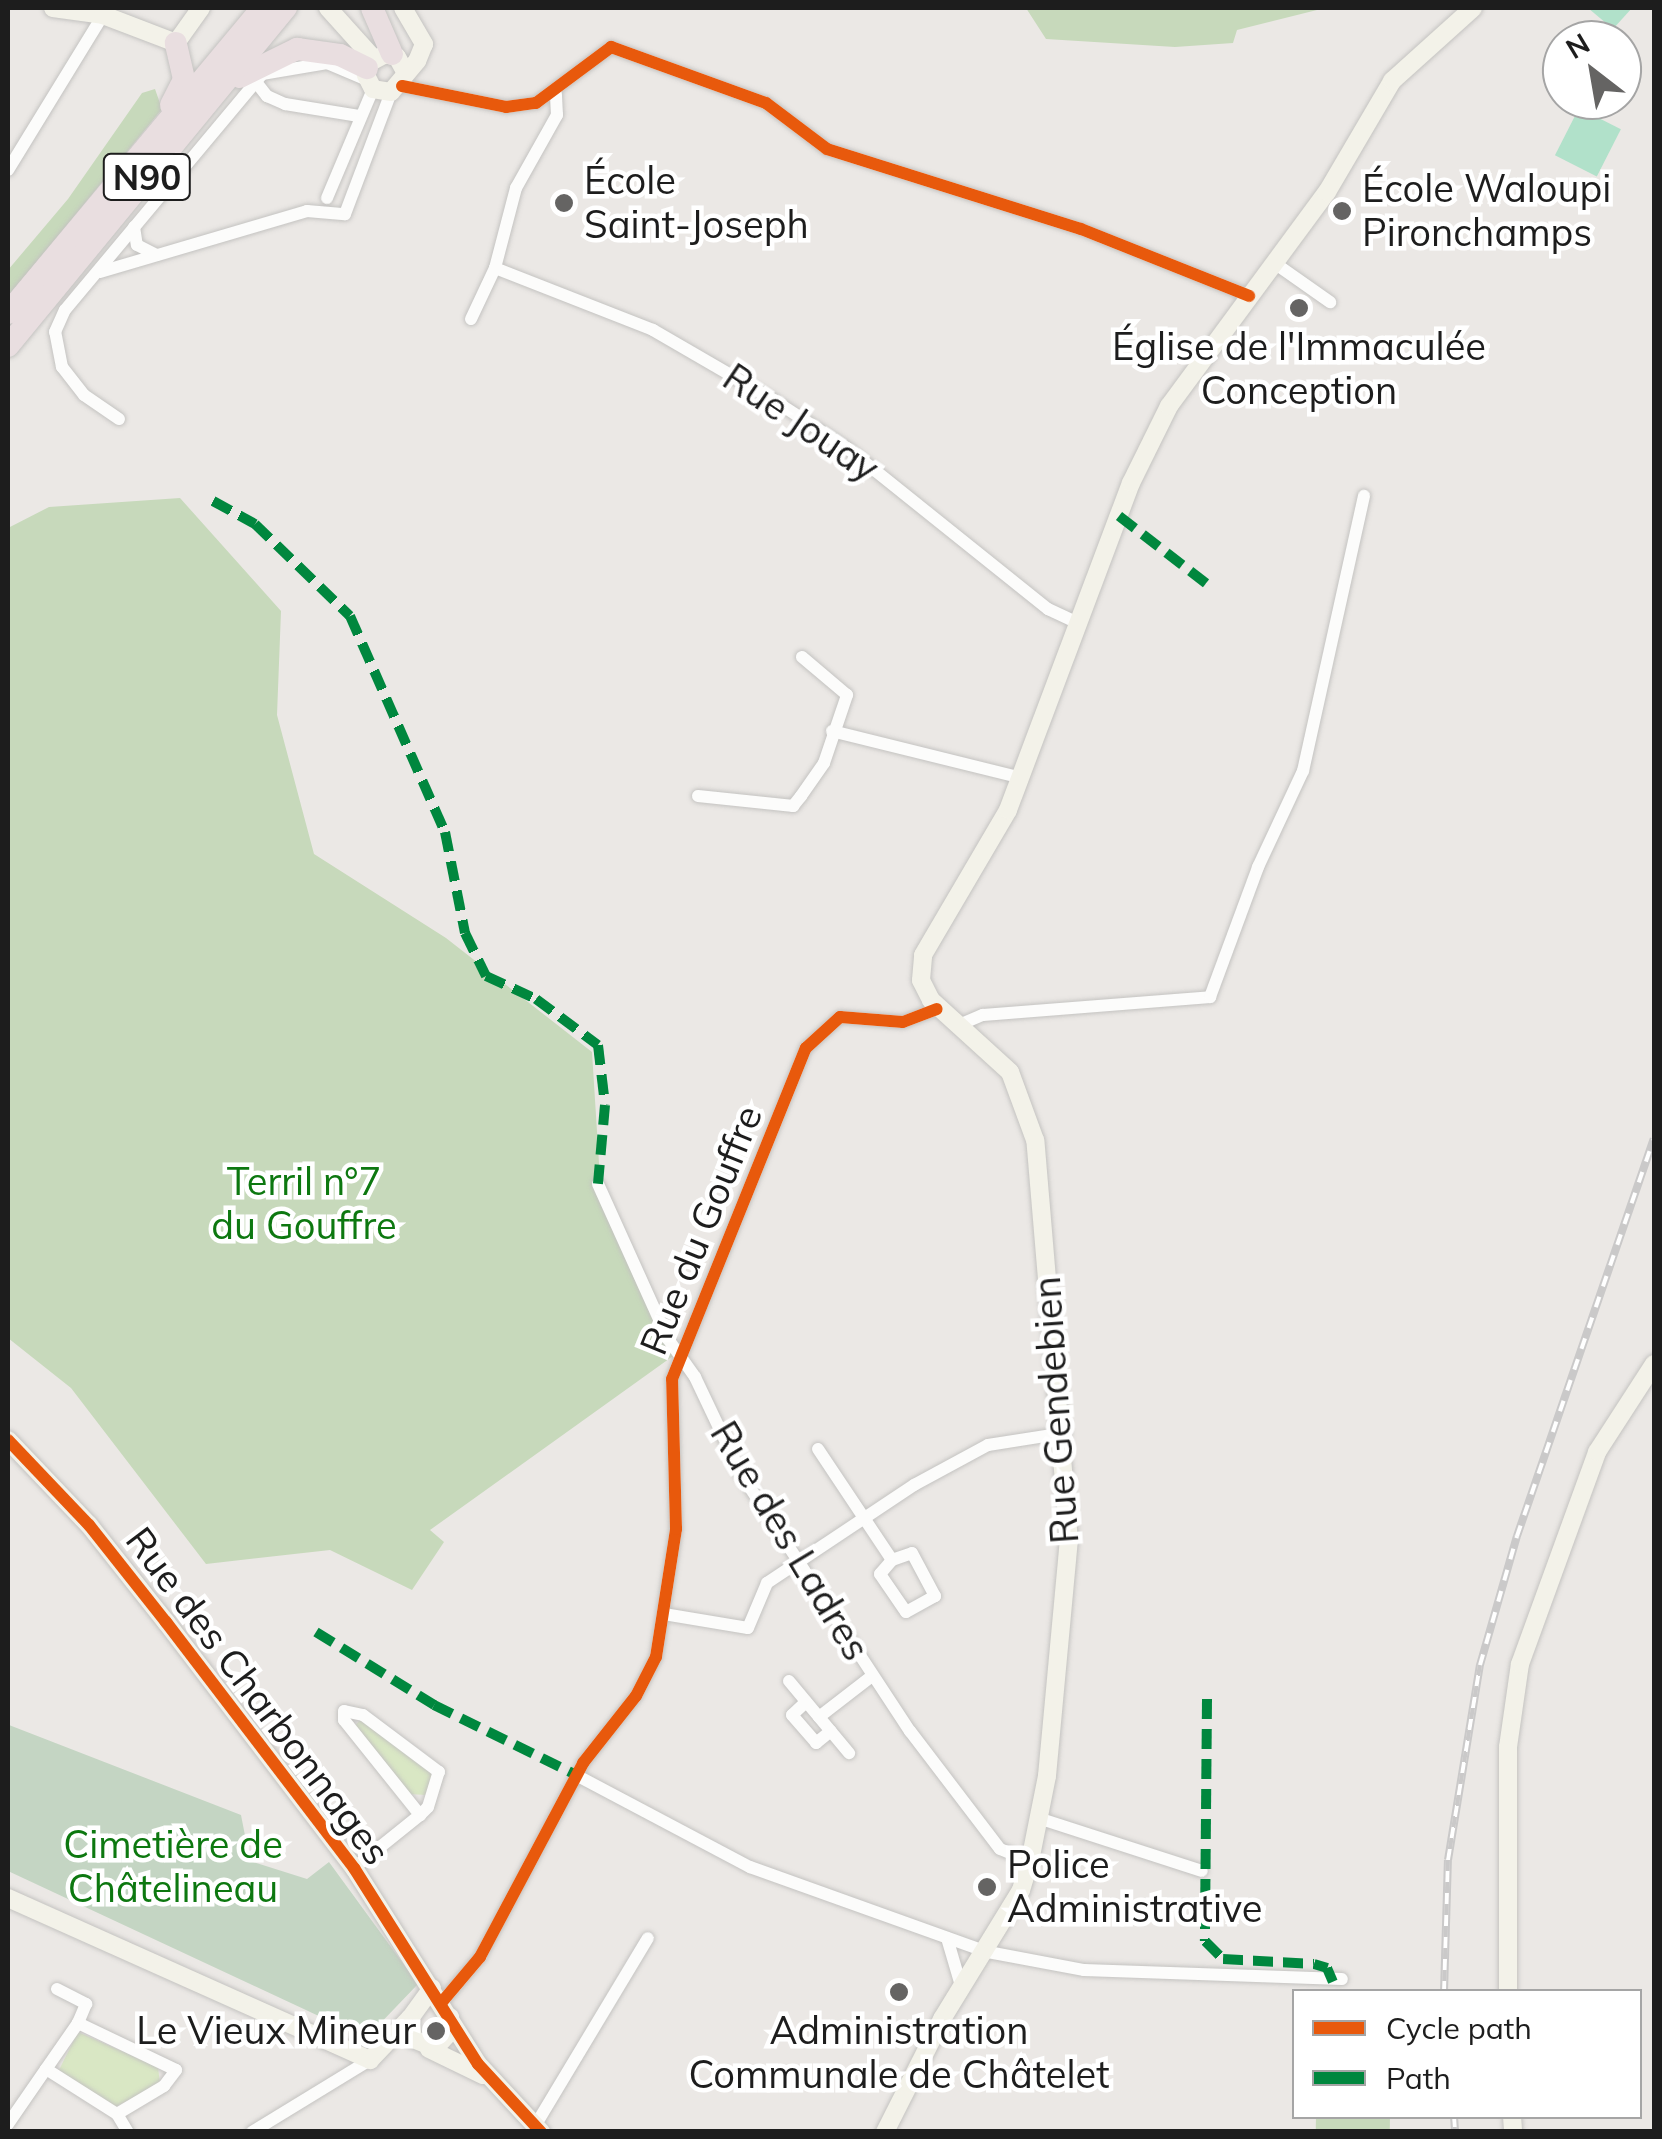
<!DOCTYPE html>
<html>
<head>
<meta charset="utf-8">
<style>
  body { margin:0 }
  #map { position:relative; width:1662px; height:2139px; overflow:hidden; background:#ebe8e5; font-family:Mulish,sans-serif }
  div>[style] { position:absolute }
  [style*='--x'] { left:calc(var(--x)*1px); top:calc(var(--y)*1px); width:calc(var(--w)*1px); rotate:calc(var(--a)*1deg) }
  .grass>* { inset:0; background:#d9e7c4 }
  .forest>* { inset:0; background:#c7d9bb; transform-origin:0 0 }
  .cemetery>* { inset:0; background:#c4d5c3 }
  .pitch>* { inset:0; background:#b1e1ca; transform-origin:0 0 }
  .roads { filter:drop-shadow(0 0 2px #c4c3c1) drop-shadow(0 0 2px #c4c3c1) }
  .street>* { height:12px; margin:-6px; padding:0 6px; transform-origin:6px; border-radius:6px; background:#fcfcfb }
  .secondary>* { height:18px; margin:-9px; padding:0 9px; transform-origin:9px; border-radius:9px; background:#f3f2e9 }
  .highway>* { height:22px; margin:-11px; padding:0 11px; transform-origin:11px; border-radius:11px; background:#e9dee0 }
  .rail>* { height:8px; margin-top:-4px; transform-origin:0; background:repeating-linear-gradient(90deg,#fff 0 11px,#cac9c9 0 22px); box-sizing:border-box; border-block:2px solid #cac9c9 }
  .quiet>* { height:10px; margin-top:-5px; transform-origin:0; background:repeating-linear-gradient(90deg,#00873e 0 20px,transparent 0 30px) }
  .cycleway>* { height:12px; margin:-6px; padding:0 6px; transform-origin:6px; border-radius:6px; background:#e8590c }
  .dots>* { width:28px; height:28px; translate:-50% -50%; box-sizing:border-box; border:5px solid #fff; border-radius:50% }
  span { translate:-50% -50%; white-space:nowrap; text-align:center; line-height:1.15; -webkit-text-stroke:9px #fff; paint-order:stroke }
  .shield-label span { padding:2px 8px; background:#fff; border:2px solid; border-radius:8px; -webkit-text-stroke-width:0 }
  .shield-label { font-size:35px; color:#1d1d1d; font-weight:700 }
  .poi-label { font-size:38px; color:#1d1d1d }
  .left { translate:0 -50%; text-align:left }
  .right { translate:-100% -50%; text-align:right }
  .street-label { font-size:38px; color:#1d1d1d }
  .park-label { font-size:38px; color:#0d7810 }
  .frame { position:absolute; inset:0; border:10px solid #1d1d1d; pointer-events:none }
  .legend { position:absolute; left:1292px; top:1989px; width:350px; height:130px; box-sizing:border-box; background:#fff; border:2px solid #a5a5a5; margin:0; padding:12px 18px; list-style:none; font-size:30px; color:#1d1d1d }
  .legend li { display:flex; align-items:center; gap:20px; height:50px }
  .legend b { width:50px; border:2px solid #a5a5a5 }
  .north { position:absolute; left:1542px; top:20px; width:100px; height:100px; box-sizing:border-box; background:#fff; border:2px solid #a5a5a5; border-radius:50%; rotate:329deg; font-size:28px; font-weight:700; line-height:40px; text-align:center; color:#1d1d1d }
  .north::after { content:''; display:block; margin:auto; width:35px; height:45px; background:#656463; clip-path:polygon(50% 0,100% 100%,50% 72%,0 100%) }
</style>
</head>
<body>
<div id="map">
  <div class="grass">
    <i style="clip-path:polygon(360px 1720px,435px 1771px,426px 1795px,409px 1794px,355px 1726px)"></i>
    <i style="clip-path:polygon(78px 2032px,158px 2067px,160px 2084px,113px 2108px,59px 2070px)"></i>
  </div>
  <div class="forest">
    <i style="clip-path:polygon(1026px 8px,1325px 8px,1237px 30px,1233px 43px,1175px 47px,1046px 39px)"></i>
    <i style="clip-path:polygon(155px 89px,162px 109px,8px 297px,8px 270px,68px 199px,142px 93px)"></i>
    <i style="clip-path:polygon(180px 498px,281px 611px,277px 715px,314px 854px,446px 938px,592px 1052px,600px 1179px,673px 1356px,430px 1530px,444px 1542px,412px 1590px,330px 1550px,206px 1564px,71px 1388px,8px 1338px,8px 528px,49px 507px)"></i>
    <i style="left:1316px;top:2116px;width:74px;height:15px;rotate:1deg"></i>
  </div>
  <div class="cemetery">
    <i style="clip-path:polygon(9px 1725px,241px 1815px,250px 1861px,307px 1879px,329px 1862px,418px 1984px,372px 2032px,338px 2025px,8px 1871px)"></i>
  </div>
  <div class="pitch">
    <i style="clip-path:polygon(1588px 8px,1632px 8px,1613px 29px)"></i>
    <i style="left:1579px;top:108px;width:47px;height:53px;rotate:27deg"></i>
  </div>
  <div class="roads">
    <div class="street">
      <i style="--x:256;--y:82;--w:18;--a:52"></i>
      <i style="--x:267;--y:96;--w:20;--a:24"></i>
      <i style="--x:285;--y:104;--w:75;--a:9.2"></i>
      <i style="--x:402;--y:86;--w:106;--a:11.4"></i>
      <i style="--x:506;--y:107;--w:30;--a:-8"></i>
      <i style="--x:536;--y:103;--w:94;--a:-36.7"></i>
      <i style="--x:611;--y:47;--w:165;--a:19.9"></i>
      <i style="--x:766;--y:103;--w:76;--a:37"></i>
      <i style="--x:827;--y:149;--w:266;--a:17.5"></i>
      <i style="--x:1081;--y:229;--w:181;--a:21.7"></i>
      <i style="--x:8;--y:170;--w:182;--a:-58.5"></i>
      <i style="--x:327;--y:198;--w:118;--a:-67.1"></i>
      <i style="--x:134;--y:227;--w:18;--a:81"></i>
      <i style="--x:137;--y:245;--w:22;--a:27"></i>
      <i style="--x:1273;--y:262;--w:70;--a:35.1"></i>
      <i style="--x:495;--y:268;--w:170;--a:21.4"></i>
      <i style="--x:653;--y:330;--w:138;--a:30.1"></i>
      <i style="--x:772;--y:399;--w:90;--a:33.2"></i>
      <i style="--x:847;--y:448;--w:258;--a:38.7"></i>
      <i style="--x:1048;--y:609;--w:33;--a:25"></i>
      <i style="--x:100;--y:272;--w:216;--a:-16.4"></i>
      <i style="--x:307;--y:211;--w:38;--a:5"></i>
      <i style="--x:345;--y:214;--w:130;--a:-69.3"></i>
      <i style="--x:471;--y:319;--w:56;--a:-64.8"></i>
      <i style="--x:495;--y:268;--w:83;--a:-75.3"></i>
      <i style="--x:516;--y:188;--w:84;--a:-60.7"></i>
      <i style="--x:557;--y:115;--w:21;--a:-93"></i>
      <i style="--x:119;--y:419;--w:42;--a:-145.6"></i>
      <i style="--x:84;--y:395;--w:36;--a:-128"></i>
      <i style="--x:62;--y:367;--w:36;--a:-101"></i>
      <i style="--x:55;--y:332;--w:24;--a:-66"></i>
      <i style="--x:65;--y:310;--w:307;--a:-50.1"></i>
      <i style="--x:262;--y:74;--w:66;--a:-9.6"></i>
      <i style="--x:327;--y:63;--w:43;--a:23"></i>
      <i style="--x:832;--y:731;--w:196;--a:13.9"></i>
      <i style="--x:698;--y:796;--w:96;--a:6"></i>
      <i style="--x:793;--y:806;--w:13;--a:-51"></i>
      <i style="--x:801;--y:796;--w:40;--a:-55.1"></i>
      <i style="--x:824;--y:763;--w:72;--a:-71.3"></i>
      <i style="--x:847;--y:695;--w:59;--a:-139.8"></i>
      <i style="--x:959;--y:1025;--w:26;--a:-23"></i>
      <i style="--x:983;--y:1015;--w:228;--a:-4.5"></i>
      <i style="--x:1210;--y:997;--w:139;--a:-69.7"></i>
      <i style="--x:1258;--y:867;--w:106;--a:-64.9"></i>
      <i style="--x:1303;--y:771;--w:282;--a:-77.5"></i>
      <i style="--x:598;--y:1184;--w:170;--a:65.7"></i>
      <i style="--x:668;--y:1339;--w:47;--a:54.6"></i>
      <i style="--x:695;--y:1377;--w:107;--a:64.6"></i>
      <i style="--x:741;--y:1474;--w:308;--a:56.7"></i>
      <i style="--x:910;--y:1731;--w:148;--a:52.7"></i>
      <i style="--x:1000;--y:1849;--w:32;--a:22"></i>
      <i style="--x:818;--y:1449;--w:133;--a:56.3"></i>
      <i style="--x:892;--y:1560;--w:21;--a:-19"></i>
      <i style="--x:912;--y:1553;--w:49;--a:61.9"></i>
      <i style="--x:935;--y:1596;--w:33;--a:151"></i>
      <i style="--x:906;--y:1612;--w:46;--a:-124.4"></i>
      <i style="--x:880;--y:1574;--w:18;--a:-49"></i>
      <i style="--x:664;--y:1614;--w:85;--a:9.5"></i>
      <i style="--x:748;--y:1628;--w:49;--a:-67.1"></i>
      <i style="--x:767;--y:1583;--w:177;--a:-33.7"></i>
      <i style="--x:914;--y:1485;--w:84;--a:-28.4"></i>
      <i style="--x:988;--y:1445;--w:78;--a:-8.9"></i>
      <i style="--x:789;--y:1681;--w:94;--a:50.2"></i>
      <i style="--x:806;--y:1702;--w:19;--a:137"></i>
      <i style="--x:792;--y:1715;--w:37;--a:49"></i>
      <i style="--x:816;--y:1743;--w:19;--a:-39"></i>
      <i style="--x:819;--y:1717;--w:67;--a:-37.7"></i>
      <i style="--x:576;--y:1775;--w:197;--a:27.9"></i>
      <i style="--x:750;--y:1867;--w:253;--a:19.7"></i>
      <i style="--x:988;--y:1952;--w:98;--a:10.6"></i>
      <i style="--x:1084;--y:1970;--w:258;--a:2"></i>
      <i style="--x:1038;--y:1818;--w:172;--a:17.9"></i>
      <i style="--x:354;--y:1868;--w:85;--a:-38.8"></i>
      <i style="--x:420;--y:1815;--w:11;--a:-45"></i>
      <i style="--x:428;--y:1807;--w:37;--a:-73"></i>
      <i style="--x:439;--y:1772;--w:95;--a:-143.1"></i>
      <i style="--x:363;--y:1715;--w:19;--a:-168"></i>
      <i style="--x:344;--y:1711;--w:9;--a:90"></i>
      <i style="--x:344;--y:1720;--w:122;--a:51.3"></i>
      <i style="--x:947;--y:1938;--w:53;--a:73.6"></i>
      <i style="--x:57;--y:1989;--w:33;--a:27"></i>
      <i style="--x:86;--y:2004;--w:21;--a:113"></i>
      <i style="--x:442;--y:2002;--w:59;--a:-49.8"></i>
      <i style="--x:480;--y:1957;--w:220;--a:-62"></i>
      <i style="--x:583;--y:1763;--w:85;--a:-51.7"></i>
      <i style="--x:636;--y:1696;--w:44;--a:-62.9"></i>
      <i style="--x:656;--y:1657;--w:130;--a:-81.1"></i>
      <i style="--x:676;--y:1529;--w:150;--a:-91.5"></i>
      <i style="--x:672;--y:1379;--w:357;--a:-68"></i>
      <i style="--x:806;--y:1048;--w:46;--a:-42.4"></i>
      <i style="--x:840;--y:1017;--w:63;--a:4.5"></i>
      <i style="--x:903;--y:1022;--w:36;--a:-21"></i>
      <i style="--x:117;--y:2114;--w:55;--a:-30.8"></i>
      <i style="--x:164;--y:2086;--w:20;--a:-53"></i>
      <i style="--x:176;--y:2070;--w:109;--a:-154.4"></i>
      <i style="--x:78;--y:2023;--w:56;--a:124.8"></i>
      <i style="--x:46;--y:2069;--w:84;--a:32.4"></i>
      <i style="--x:117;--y:2114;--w:21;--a:59"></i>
      <i style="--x:8;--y:2124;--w:67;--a:-55.4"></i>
      <i style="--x:535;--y:2126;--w:219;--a:-59"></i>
      <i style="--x:252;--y:2132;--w:138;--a:-31.4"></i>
    </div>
    <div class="secondary">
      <i style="--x:53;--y:8;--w:50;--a:8"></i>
      <i style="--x:103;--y:15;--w:78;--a:21"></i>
      <i style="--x:176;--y:43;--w:43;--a:-54.5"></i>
      <i style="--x:328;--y:8;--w:67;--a:48"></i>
      <i style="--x:403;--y:8;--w:42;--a:59.7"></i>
      <i style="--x:424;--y:44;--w:18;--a:112"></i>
      <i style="--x:417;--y:61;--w:40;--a:130"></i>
      <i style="--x:391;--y:92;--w:18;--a:-171"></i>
      <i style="--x:373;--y:89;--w:16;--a:-117"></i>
      <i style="--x:366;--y:75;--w:12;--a:-76"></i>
      <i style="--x:369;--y:63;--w:18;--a:-29"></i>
      <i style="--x:385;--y:54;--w:12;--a:14"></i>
      <i style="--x:397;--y:57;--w:18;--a:61"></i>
      <i style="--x:8;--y:1440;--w:117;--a:46.4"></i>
      <i style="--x:89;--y:1525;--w:124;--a:51.6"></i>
      <i style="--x:166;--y:1622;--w:310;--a:52.6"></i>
      <i style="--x:354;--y:1868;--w:232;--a:57.7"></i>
      <i style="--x:478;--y:2064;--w:93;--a:47.2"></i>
      <i style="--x:8;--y:1898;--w:397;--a:24.1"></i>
      <i style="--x:432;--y:1988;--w:37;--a:126"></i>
      <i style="--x:410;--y:2018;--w:21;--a:82"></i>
      <i style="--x:413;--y:2039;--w:24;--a:22"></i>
      <i style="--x:435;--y:2048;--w:19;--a:-47"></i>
      <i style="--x:448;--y:2034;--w:17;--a:-83"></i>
      <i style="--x:1508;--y:1992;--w:245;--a:-90"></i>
      <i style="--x:1508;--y:1747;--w:84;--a:-81.8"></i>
      <i style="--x:1520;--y:1664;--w:226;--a:-70"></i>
      <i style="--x:1597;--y:1452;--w:105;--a:-57.1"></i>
      <i style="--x:429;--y:2049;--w:60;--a:25.7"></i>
      <i style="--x:370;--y:2060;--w:58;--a:-46.4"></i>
      <i style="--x:1512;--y:2116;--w:16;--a:86"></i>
      <i style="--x:885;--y:2132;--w:127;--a:-63.2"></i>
      <i style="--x:942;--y:2019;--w:151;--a:-58.5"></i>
      <i style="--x:1021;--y:1890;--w:30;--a:-73"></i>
      <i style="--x:1030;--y:1861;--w:87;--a:-78.7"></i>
      <i style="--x:1047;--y:1776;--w:236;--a:-84.7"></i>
      <i style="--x:1069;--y:1541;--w:402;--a:-94.8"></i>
      <i style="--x:1035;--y:1140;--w:72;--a:-110.2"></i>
      <i style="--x:1010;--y:1072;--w:107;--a:-137.7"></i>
      <i style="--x:931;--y:1000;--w:22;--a:-117"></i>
      <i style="--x:921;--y:980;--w:25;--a:-85"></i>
      <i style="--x:923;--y:955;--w:168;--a:-59.6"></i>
      <i style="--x:1008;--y:810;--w:349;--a:-69.4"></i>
      <i style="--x:1131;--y:483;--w:86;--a:-63.7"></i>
      <i style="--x:1169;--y:406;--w:266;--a:-53.6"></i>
      <i style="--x:1327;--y:192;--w:129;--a:-59.6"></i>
      <i style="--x:1392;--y:81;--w:109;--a:-42"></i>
    </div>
    <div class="highway">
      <i style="--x:372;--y:8;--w:50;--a:66.5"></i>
      <i style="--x:240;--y:77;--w:64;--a:-26.2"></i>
      <i style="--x:297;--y:49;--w:43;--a:7.9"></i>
      <i style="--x:340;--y:55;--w:30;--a:26"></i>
      <i style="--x:171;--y:105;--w:29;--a:-63"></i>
      <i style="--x:184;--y:79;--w:37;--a:-103"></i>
      <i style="--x:8;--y:313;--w:397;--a:-50.2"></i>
      <i style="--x:8;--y:346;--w:438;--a:-50.6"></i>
    </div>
  </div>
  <div class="rail">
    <i style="--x:1444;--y:1992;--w:132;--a:-88.3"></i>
    <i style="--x:1448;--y:1860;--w:198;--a:-80.7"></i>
    <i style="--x:1480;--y:1665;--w:134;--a:-74"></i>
    <i style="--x:1517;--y:1536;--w:420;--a:-71"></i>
    <i style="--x:1454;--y:2116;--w:16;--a:86"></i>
  </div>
  <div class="quiet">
    <i style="--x:213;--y:501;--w:48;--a:28.7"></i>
    <i style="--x:255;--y:524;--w:132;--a:44.1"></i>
    <i style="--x:350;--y:616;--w:236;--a:66.3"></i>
    <i style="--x:445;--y:832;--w:103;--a:78.8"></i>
    <i style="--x:465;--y:933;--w:48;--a:64"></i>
    <i style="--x:486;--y:976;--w:55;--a:24.7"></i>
    <i style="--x:536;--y:999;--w:77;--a:36.6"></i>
    <i style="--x:598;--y:1045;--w:60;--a:83.3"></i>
    <i style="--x:605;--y:1105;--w:79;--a:95.1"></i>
    <i style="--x:1119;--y:516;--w:116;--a:37.7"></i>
    <i style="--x:316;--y:1632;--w:139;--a:31.7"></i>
    <i style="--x:434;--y:1705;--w:158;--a:26.2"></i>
    <i style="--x:1207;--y:1699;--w:242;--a:90.5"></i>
    <i style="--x:1205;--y:1941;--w:25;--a:45"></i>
    <i style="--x:1223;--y:1959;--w:91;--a:3.1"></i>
    <i style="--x:1314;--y:1964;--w:14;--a:17"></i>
    <i style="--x:1327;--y:1968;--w:15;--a:67"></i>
  </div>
  <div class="cycleway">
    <i style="--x:402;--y:86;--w:106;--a:11.4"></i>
    <i style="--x:506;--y:107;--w:30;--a:-8"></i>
    <i style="--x:536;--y:103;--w:94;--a:-36.7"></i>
    <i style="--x:611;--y:47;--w:165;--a:19.9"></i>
    <i style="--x:766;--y:103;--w:76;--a:37"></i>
    <i style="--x:827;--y:149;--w:266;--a:17.5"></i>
    <i style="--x:1081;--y:229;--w:181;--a:21.7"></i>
    <i style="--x:8;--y:1440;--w:117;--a:46.4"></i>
    <i style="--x:89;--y:1525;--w:124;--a:51.6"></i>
    <i style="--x:166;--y:1622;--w:310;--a:52.6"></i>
    <i style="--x:354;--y:1868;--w:232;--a:57.7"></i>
    <i style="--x:478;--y:2064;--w:93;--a:47.2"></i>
    <i style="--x:442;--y:2002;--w:59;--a:-49.8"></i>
    <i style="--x:480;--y:1957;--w:220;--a:-62"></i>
    <i style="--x:583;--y:1763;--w:85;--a:-51.7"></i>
    <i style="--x:636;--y:1696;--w:44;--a:-62.9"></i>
    <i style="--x:656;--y:1657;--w:130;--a:-81.1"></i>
    <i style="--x:676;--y:1529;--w:150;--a:-91.5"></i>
    <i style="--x:672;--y:1379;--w:357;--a:-68"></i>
    <i style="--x:806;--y:1048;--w:46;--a:-42.4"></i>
    <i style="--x:840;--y:1017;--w:63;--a:4.5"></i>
    <i style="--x:903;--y:1022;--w:36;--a:-21"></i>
  </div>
  <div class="dots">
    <i style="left:564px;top:203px;background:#656463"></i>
    <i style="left:1342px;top:211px;background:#656463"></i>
    <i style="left:1299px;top:308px;background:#656463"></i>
    <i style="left:987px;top:1887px;background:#656463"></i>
    <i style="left:899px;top:1992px;background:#656463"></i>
    <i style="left:436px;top:2031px;background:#656463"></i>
  </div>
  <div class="shield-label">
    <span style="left:147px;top:177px">N90</span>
  </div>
  <div class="poi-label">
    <span class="left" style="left:584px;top:203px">École<br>Saint-Joseph</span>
    <span class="left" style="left:1362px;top:211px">École Waloupi<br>Pironchamps</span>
    <span style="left:1299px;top:369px">Église de l'Immaculée<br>Conception</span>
    <span class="left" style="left:1007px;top:1887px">Police<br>Administrative</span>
    <span class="right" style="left:416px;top:2031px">Le Vieux Mineur</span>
    <span style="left:899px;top:2053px">Administration<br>Communale de Châtelet</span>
  </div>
  <div class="street-label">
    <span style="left:801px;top:423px;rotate:34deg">Rue Jouay</span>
    <span style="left:701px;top:1230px;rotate:-68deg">Rue du Gouffre</span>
    <span style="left:1056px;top:1410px;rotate:-94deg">Rue Gendebien</span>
    <span style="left:790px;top:1541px;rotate:59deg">Rue des Ladres</span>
    <span style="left:258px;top:1696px;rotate:53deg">Rue des Charbonnages</span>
  </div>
  <div class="park-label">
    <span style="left:304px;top:1204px">Terril n°7<br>du Gouffre</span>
    <span style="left:173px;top:1867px">Cimetière de<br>Châtelineau</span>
  </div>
  <div class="frame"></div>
  <ul class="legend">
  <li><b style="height:12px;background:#e8590c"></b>Cycle path</li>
  <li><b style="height:12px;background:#00873e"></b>Path</li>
  </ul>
  <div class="north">N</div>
</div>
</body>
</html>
